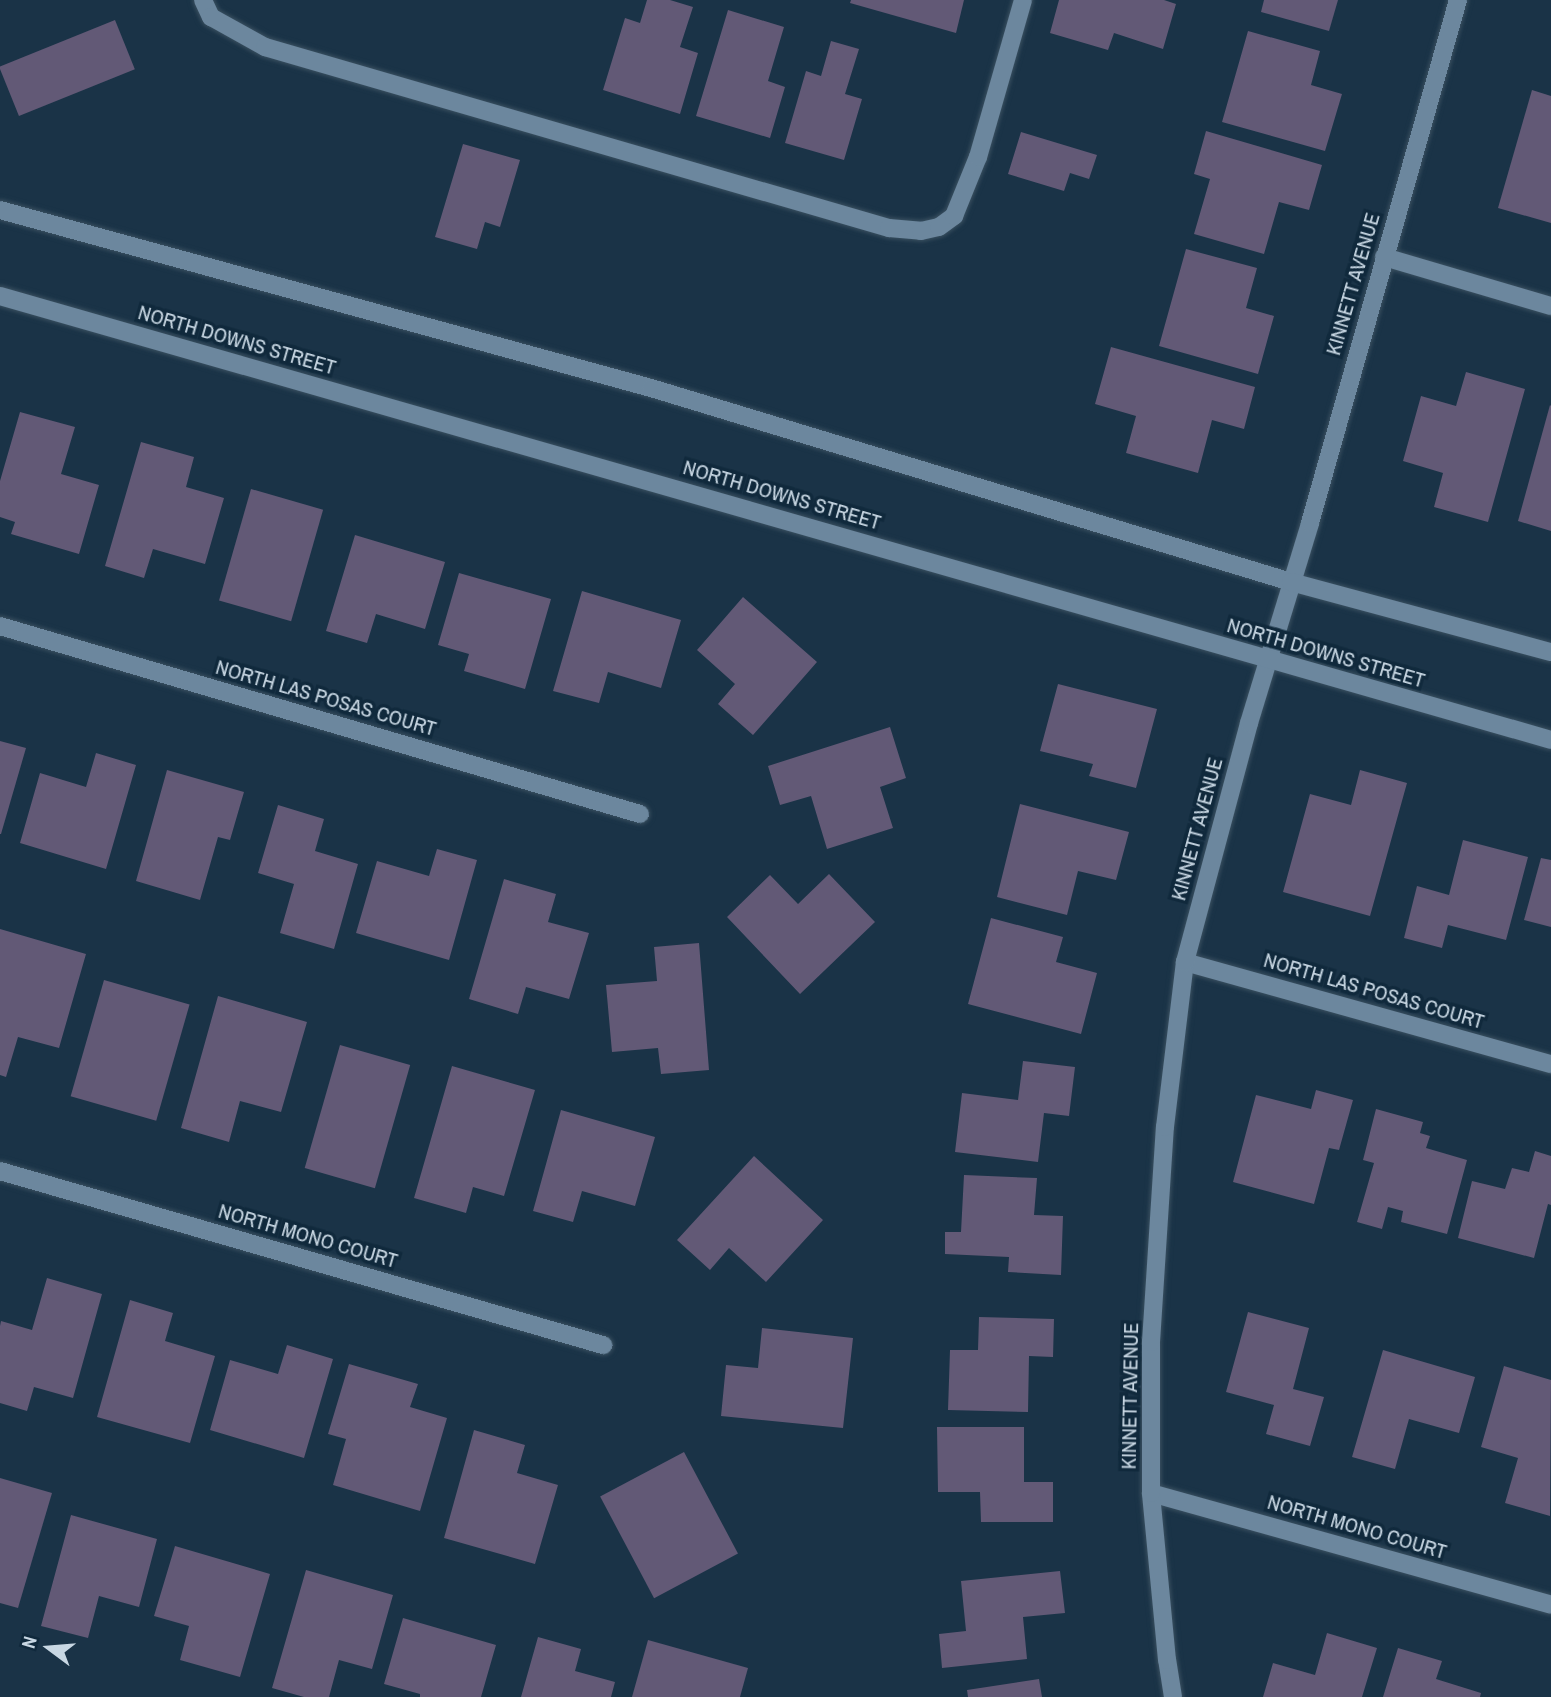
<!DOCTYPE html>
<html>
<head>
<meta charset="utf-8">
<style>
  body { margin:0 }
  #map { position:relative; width:1551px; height:1697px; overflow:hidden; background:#1a3347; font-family:"Archivo Narrow",sans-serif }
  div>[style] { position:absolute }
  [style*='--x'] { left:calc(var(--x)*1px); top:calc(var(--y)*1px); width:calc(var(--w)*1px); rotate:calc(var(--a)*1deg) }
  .building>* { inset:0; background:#625976; transform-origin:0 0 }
  .roads { filter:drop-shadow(0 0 2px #3a5060) drop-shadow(0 0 2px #3a5060) }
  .street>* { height:18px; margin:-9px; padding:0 9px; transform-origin:9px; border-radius:9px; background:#6c879e }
  .secondary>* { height:18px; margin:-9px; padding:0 9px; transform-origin:9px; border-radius:9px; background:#6c879e }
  span { translate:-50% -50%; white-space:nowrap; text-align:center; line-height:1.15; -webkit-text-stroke:7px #10293c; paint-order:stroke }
  .street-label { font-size:21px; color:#c8d7e3 }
  .north { position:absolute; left:14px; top:1613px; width:70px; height:70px; -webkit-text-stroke:5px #10293c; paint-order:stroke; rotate:286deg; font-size:19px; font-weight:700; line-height:28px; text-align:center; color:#c8d7e3 }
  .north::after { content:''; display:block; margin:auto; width:24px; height:32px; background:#c8d7e3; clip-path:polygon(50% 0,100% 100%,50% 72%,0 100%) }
</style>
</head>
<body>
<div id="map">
  <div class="building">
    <i style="clip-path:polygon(647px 0,670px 0,693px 7px,680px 47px,698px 53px,680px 114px,603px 90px,625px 18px,640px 23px)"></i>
    <i style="clip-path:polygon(851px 0,964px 0,956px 33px,850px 3px)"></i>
    <i style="clip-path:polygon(1059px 0,1164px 0,1176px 4px,1163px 49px,1114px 33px,1108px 50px,1050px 33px)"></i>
    <i style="clip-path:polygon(1264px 0,1338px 0,1329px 31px,1261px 12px)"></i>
    <i style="clip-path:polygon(728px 10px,784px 27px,768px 81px,785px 87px,770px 138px,696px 116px)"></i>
    <i style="left:115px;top:20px;width:53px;height:125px;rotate:68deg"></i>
    <i style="clip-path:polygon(1248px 31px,1320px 51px,1311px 85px,1342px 94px,1325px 151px,1222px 122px)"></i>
    <i style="clip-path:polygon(831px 41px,859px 49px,845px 94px,862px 99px,844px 160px,785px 143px,806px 71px,821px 76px)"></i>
    <i style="clip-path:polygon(1532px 90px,1551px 96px,1551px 223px,1498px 208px)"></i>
    <i style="clip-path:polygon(1206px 131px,1322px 165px,1309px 210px,1279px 202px,1264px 254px,1194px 234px,1210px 179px,1194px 174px)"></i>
    <i style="clip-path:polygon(1021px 132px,1097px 155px,1089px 179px,1070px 173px,1064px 191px,1008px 174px)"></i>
    <i style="clip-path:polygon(463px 144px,520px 160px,500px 227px,485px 222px,477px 249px,435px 237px)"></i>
    <i style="clip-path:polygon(1186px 249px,1257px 268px,1246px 308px,1274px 316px,1258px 374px,1159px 346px)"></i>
    <i style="clip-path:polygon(1111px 347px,1255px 387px,1244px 429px,1212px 420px,1198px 473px,1126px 453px,1136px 416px,1095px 404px)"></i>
    <i style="clip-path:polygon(1466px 372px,1525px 389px,1488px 522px,1434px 507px,1443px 473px,1403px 461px,1421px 396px,1456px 406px)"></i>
    <i style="clip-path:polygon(1550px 405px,1551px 406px,1551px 531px,1518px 521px)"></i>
    <i style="clip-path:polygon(20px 412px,75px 427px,61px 474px,99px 485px,79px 554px,11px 534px,15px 522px,0 517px,0 481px)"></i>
    <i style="clip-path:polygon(141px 442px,194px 457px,186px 487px,224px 498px,205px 564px,153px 549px,144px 578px,105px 566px)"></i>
    <i style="left:251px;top:489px;width:75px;height:116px;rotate:16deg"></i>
    <i style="clip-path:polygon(355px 535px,445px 562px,425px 629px,376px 614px,367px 643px,326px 631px)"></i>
    <i style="clip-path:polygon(459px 573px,551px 599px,525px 689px,464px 671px,469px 654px,438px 645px)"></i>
    <i style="clip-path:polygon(582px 591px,681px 620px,661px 688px,608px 672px,599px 703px,553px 691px)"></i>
    <i style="clip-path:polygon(743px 597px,817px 662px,753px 735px,718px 704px,735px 684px,697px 650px)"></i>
    <i style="clip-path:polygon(1058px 684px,1157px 709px,1136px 788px,1089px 776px,1093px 764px,1040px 751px)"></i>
    <i style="clip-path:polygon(890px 727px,906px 778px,880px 787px,893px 828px,827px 849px,811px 796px,780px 805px,768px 766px)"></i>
    <i style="clip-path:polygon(0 741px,26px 748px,1px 834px,0 834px)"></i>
    <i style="clip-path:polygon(96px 753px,136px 765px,106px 869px,20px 843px,40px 773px,86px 787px)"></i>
    <i style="clip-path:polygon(167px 770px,244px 792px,230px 840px,218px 837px,200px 900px,136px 881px)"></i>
    <i style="clip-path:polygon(1360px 770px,1407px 783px,1370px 916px,1283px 892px,1310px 794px,1351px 805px)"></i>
    <i style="clip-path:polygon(1020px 804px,1129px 832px,1116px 880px,1078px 871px,1067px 915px,997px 897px)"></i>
    <i style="clip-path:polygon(278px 805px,324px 819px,315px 851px,358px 864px,334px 949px,280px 933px,294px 884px,258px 873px)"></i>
    <i style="clip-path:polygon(1463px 840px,1528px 857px,1506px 940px,1448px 925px,1442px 948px,1404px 938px,1417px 886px,1449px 895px)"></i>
    <i style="clip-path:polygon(437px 849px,477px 860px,449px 960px,356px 933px,377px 861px,429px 876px)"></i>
    <i style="clip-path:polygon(1541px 858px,1551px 860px,1551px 927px,1524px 920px)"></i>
    <i style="clip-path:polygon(829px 874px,875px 922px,800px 994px,727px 917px,770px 875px,798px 904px)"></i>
    <i style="clip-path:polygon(504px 879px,556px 894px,548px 922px,589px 933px,569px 999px,526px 987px,518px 1014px,469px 999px)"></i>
    <i style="clip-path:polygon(991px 918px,1063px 937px,1056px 962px,1097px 973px,1081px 1034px,968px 1004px)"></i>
    <i style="clip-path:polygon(0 929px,86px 954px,59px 1048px,18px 1037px,6px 1077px,0 1075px)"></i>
    <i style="clip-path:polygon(699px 943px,709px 1070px,661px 1074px,658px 1048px,612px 1052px,606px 985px,657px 981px,654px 947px)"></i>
    <i style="left:104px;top:980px;width:89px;height:121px;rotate:16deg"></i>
    <i style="clip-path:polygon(218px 996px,307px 1022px,281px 1112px,240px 1101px,229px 1142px,181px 1128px)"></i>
    <i style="left:340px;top:1045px;width:73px;height:128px;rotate:16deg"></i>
    <i style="clip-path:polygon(1023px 1061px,1075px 1067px,1069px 1116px,1044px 1113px,1038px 1162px,955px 1152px,962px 1093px,1018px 1100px)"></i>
    <i style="clip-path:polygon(452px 1066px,535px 1090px,504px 1196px,473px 1187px,466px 1213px,414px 1198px)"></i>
    <i style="clip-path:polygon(1316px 1090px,1353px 1100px,1339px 1150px,1329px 1148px,1314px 1204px,1233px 1182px,1256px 1095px,1311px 1109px)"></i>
    <i style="clip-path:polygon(1376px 1109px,1423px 1122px,1420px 1133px,1430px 1136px,1426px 1148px,1467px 1160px,1447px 1234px,1401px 1222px,1403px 1211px,1388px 1207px,1382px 1229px,1357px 1222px,1374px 1163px,1363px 1160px)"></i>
    <i style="clip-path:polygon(561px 1110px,655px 1137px,635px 1206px,582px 1191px,573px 1222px,533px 1211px)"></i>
    <i style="clip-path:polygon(1535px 1151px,1551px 1156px,1551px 1205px,1548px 1204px,1534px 1258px,1458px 1238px,1472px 1181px,1505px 1189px,1512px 1168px,1529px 1172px)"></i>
    <i style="clip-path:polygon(754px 1156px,823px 1220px,766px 1282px,729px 1248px,710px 1270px,677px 1240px)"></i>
    <i style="clip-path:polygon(964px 1175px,1037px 1178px,1034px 1215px,1063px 1216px,1061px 1275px,1008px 1272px,1009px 1257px,945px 1254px,945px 1232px,961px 1232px)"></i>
    <i style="clip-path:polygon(47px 1278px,102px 1294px,73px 1398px,34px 1387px,27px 1411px,0 1403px,0 1326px,1px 1321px,32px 1330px)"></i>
    <i style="clip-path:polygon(130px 1300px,173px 1313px,165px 1341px,215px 1356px,190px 1443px,97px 1417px)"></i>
    <i style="clip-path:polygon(1248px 1312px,1309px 1328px,1293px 1389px,1324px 1397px,1310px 1446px,1266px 1434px,1274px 1405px,1226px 1392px)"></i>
    <i style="clip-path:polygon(979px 1317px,1054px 1319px,1053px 1357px,1029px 1356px,1028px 1412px,948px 1410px,950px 1350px,978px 1350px)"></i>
    <i style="clip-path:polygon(762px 1328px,853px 1338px,843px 1428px,721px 1416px,726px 1365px,758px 1368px)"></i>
    <i style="clip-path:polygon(287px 1345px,333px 1359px,304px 1458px,210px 1430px,230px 1360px,278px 1374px)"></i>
    <i style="clip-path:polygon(1383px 1350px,1475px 1377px,1459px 1433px,1409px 1419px,1395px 1469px,1352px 1457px)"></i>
    <i style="clip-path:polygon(349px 1364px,418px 1384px,410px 1407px,447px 1418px,420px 1511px,333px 1485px,346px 1439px,328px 1434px)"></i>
    <i style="clip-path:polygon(1504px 1366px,1551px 1380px,1550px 1516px,1505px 1503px,1518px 1458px,1481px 1447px)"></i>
    <i style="clip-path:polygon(937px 1427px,1024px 1427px,1024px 1482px,1053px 1482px,1053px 1522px,981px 1522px,980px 1492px,938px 1492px)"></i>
    <i style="clip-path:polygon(474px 1430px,525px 1445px,517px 1473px,558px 1485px,535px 1564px,444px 1538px)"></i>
    <i style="left:684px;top:1452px;width:115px;height:95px;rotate:62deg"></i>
    <i style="clip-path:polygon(0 1478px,52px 1493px,18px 1608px,0 1603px)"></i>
    <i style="clip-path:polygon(71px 1515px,157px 1539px,139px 1607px,99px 1596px,88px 1638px,41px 1626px)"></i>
    <i style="clip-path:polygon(175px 1546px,270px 1574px,240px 1677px,180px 1660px,189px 1626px,154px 1616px)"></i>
    <i style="clip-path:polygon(306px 1570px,393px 1595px,372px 1669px,339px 1660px,329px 1697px,304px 1697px,272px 1688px)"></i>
    <i style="clip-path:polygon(1060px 1571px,1065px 1613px,1023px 1617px,1027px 1659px,942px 1668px,939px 1634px,966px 1631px,961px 1581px)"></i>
    <i style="clip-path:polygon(403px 1618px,496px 1645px,481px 1697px,420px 1697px,420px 1694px,384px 1684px)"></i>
    <i style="clip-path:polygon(1327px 1633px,1377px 1648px,1362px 1697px,1263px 1697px,1273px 1663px,1315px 1675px)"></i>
    <i style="clip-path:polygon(538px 1637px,581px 1649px,575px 1671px,615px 1682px,611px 1697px,521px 1697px)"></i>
    <i style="clip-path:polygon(648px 1640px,748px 1668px,740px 1697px,632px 1697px)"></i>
    <i style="clip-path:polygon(1398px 1648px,1442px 1661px,1436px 1679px,1481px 1693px,1480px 1697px,1383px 1697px)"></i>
    <i style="clip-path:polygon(1039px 1679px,1042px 1697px,968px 1697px,967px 1690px)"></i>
  </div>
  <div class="roads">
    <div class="street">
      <i style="--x:203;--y:0;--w:19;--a:65"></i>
      <i style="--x:211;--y:17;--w:62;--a:29.1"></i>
      <i style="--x:265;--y:47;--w:650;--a:16.18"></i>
      <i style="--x:889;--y:228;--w:32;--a:5"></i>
      <i style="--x:921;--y:231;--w:18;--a:-13"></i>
      <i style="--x:939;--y:227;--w:19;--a:-36"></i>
      <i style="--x:954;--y:216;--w:64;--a:-67.9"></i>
      <i style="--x:978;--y:157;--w:163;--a:-74"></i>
      <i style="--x:1384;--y:257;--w:174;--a:16.4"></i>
      <i style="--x:0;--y:626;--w:667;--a:16.37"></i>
      <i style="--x:1185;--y:962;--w:380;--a:15.6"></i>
      <i style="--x:0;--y:1171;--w:628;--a:16.1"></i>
      <i style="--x:1151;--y:1493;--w:415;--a:15.6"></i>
      <i style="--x:1173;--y:1697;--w:37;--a:-99"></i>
      <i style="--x:1167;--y:1660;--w:168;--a:-95.5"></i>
      <i style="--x:1151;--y:1493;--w:151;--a:-90"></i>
      <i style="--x:1151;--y:1342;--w:215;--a:-86.3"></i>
      <i style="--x:1165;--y:1127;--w:166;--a:-83.1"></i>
      <i style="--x:1185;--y:962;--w:247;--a:-75"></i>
      <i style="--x:1249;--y:723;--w:209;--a:-73"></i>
      <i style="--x:1310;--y:523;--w:544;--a:-74.2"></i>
    </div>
    <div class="secondary">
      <i style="--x:0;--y:210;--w:675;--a:15.29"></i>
      <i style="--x:651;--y:388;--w:669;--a:16.86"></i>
      <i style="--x:1291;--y:582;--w:269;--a:15.1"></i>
      <i style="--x:0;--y:296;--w:1613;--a:15.97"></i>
    </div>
  </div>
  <div class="street-label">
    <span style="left:1353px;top:284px;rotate:-74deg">KINNETT AVENUE</span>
    <span style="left:237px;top:340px;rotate:16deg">NORTH DOWNS STREET</span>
    <span style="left:782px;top:495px;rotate:16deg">NORTH DOWNS STREET</span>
    <span style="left:1326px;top:653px;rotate:16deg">NORTH DOWNS STREET</span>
    <span style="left:326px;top:698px;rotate:16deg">NORTH LAS POSAS COURT</span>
    <span style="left:1197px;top:829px;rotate:-75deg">KINNETT AVENUE</span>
    <span style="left:1374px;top:991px;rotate:16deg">NORTH LAS POSAS COURT</span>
    <span style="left:308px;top:1236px;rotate:16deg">NORTH MONO COURT</span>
    <span style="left:1130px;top:1396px;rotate:-89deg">KINNETT AVENUE</span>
    <span style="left:1357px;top:1527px;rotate:16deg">NORTH MONO COURT</span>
  </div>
  <div class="north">N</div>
</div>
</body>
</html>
